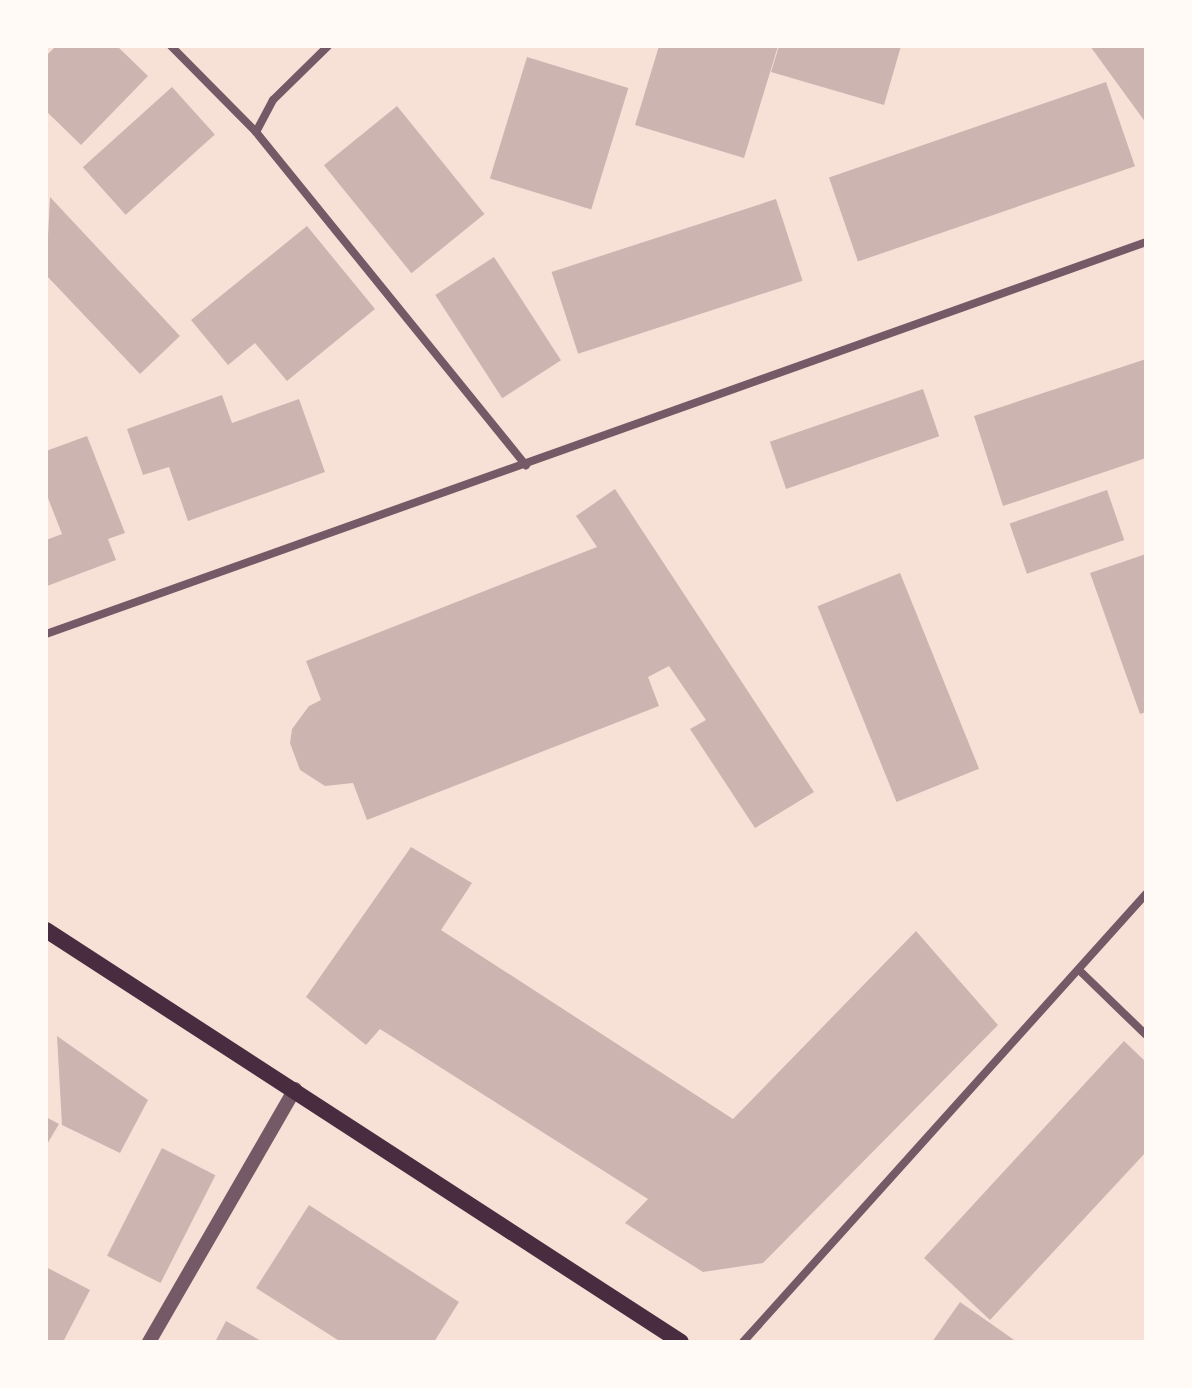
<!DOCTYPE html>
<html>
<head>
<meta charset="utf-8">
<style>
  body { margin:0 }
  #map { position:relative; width:1192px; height:1388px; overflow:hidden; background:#f7e1d7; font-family:"Public Sans",sans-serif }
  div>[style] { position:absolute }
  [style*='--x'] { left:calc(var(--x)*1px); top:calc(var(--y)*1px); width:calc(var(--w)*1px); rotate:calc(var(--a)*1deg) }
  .building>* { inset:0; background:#ccb4b1; transform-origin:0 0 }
  .minor>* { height:8px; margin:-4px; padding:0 4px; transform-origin:4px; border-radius:4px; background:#755966 }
  .tertiary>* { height:14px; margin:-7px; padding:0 7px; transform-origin:7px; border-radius:7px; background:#755966 }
  .secondary>* { height:16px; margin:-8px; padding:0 8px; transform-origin:8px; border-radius:8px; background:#4a2c40 }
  span { translate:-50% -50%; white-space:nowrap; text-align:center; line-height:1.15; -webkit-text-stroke:8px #fffaf5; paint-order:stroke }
  .frame { position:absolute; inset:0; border:48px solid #fffaf5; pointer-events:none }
</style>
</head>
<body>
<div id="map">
  <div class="building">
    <i style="clip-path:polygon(56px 46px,117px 46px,148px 76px,81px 145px,46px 111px,46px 56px)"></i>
    <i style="clip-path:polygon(659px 46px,778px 46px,744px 158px,635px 125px)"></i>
    <i style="clip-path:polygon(779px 46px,901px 46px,884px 105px,771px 72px)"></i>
    <i style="clip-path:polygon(1090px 46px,1146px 46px,1146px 123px)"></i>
    <i style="left:527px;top:57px;width:106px;height:127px;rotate:17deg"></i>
    <i style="left:1106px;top:82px;width:89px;height:293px;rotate:71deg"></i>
    <i style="left:172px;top:87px;width:64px;height:120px;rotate:48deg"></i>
    <i style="left:397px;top:106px;width:139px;height:94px;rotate:51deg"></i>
    <i style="clip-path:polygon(50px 197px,180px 336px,140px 374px,46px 275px)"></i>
    <i style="left:776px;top:199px;width:86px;height:236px;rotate:72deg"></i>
    <i style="clip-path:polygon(307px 226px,375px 309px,287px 381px,255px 343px,228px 365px,191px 320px)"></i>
    <i style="left:494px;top:257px;width:123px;height:70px;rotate:57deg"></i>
    <i style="clip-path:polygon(1146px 359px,1146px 458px,1003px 506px,974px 416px)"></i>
    <i style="left:923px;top:389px;width:50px;height:162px;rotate:71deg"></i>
    <i style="clip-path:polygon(222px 395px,232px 423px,299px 399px,325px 472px,188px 521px,169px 467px,143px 475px,127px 429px)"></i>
    <i style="clip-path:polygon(87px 436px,125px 533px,108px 539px,116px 560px,47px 586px,46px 540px,62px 534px,46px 493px,46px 451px)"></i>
    <i style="clip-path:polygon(615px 489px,814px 792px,755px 828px,690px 729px,706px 720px,669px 666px,648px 677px,659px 706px,367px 820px,353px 783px,325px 786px,300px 770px,290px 743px,292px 729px,309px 706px,321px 700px,306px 661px,597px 547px,576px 516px)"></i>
    <i style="left:1107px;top:490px;width:53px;height:103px;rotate:71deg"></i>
    <i style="clip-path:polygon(1146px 554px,1146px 712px,1140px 714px,1090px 573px)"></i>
    <i style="left:900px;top:573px;width:211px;height:89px;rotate:68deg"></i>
    <i style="clip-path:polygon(411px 847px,472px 883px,441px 930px,733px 1119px,916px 931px,998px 1025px,763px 1263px,703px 1272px,625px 1223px,648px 1199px,380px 1029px,366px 1045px,306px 997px)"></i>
    <i style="clip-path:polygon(57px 1036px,148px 1100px,120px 1153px,62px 1125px)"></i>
    <i style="clip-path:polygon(1124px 1041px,1146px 1062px,1146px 1152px,990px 1320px,924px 1258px)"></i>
    <i style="clip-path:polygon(46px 1117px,59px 1124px,46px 1146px)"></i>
    <i style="left:162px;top:1148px;width:60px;height:121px;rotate:27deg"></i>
    <i style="clip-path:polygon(309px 1205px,459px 1302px,434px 1342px,341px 1342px,256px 1288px)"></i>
    <i style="clip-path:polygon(46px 1267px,90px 1290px,63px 1342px,46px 1342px)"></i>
    <i style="clip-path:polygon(960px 1302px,1017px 1342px,932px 1342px)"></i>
    <i style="clip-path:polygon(226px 1321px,263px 1342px,215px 1342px)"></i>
  </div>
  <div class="minor">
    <i style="--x:171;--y:46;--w:121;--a:45.3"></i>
    <i style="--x:256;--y:132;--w:429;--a:51"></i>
    <i style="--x:256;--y:132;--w:36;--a:-62"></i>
    <i style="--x:273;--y:100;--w:77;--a:-44.5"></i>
    <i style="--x:46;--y:634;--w:1168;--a:-19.61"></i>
    <i style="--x:1079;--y:970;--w:93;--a:44.1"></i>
    <i style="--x:743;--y:1342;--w:603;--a:-48.03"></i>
  </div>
  <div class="tertiary">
    <i style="--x:149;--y:1342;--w:292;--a:-60"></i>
  </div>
  <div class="secondary">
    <i style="--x:46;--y:930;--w:757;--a:32.98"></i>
  </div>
  <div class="frame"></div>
</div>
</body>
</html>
